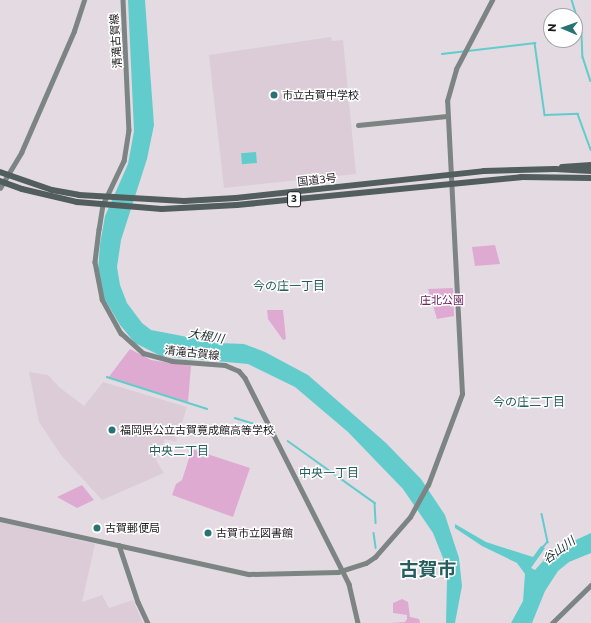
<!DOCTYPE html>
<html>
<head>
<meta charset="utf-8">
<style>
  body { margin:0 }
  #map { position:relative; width:591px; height:623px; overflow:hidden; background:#e4dbe2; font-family:Commissioner,"Noto Sans JP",sans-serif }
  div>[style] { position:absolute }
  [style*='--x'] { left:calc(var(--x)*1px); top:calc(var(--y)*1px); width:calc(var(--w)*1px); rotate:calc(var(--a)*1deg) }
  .built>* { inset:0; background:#dbccd7 }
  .green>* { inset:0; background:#dfaad2 }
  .water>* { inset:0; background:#62cccd; transform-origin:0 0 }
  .stream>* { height:1.5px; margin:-0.75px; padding:0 0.75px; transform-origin:0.75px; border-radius:0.75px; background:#62cccd }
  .secondary>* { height:4.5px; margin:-2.25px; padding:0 2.25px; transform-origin:2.25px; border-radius:2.25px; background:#7c8484 }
  .highway>* { height:6px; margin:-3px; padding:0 3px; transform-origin:3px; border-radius:3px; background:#525d5d }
  .dots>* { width:11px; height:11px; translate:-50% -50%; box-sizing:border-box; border:2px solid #fff; border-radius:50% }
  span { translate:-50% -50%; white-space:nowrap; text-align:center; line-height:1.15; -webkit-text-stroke:3px #fff; paint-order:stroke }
  .shield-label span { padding:1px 3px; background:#fff; border:1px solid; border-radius:3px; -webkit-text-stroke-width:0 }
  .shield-label { font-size:10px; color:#1d1a1d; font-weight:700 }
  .street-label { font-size:11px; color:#1d1a1d }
  .poi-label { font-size:11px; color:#1d1a1d }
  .left { translate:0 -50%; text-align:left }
  .park-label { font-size:11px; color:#6e2562 }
  .neighbourhood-label { font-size:12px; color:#245e5f }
  .water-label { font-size:12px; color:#1a2e2e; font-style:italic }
  .town-label { font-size:19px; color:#245e5f; font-weight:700 }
  .north { position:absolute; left:543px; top:8px; width:40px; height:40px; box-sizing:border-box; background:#fff; border:1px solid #a5a3a5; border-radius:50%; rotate:272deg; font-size:11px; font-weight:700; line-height:16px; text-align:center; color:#1d1a1d }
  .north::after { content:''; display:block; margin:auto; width:14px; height:18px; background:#287373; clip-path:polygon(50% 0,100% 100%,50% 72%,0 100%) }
</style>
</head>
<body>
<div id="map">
  <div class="built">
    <i style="clip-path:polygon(331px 37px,332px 41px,343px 40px,356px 174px,224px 188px,209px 55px)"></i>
    <i style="clip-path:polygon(29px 372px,48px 375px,59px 387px,84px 406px,103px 382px,187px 407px,176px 442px,165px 439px,156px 460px,164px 473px,102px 500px,61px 455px,39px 422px)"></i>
    <i style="clip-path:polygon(0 522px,95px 544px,82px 602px,102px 595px,109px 608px,133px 600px,143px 623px,0 623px)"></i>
  </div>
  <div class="green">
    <i style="clip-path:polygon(495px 245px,500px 264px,475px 266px,472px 247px)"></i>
    <i style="clip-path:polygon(453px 288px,454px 316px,437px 319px,428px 289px)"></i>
    <i style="clip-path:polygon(267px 310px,283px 310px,286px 339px,283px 340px,268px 319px)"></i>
    <i style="clip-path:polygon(130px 349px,151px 360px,191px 366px,188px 402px,108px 378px)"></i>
    <i style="clip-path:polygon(192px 449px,250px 468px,233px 517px,172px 495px,176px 484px,182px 480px)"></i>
    <i style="clip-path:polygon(82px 485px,94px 500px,77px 508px,57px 497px)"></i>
    <i style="clip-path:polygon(402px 599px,408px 602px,410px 617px,419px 619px,420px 623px,391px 623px,405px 622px,407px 619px,407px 615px,393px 613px,393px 603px)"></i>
  </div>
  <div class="water">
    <i style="clip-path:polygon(128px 0,145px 0,154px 125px,147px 159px,121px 240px,117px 267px,120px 285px,127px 303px,142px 323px,151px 330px,219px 343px,244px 344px,265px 352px,308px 375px,386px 443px,421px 479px,445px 515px,459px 558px,462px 586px,455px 623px,446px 623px,447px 580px,443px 558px,433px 533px,403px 489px,348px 432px,295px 387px,248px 364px,161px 356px,135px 343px,120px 325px,104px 298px,98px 271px,100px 244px,105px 216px,128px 164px,134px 131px)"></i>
    <i style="left:256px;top:152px;width:11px;height:15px;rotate:85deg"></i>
    <i style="clip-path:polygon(455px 524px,486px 542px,533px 557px,541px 546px,545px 548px,531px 568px,535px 570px,552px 551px,591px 533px,591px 553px,569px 562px,558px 571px,545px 591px,532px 623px,511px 623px,523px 601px,525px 574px,517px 563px,482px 546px,455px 528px)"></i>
  </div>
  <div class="stream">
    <i style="--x:572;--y:0;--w:34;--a:73"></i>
    <i style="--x:582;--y:33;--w:24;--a:88"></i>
    <i style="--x:583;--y:57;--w:25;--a:72"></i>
    <i style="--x:442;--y:54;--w:94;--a:-6.7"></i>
    <i style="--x:535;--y:43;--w:73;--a:82.1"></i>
    <i style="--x:545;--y:115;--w:33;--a:-2"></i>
    <i style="--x:578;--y:114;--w:38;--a:70"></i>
    <i style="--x:107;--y:377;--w:105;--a:17.7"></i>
    <i style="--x:235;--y:418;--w:30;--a:17"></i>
    <i style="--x:288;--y:441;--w:107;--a:35.5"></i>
    <i style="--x:375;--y:503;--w:20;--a:87"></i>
    <i style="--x:542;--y:514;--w:29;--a:78"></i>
    <i style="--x:548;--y:542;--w:9;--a:131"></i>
    <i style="--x:374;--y:533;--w:15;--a:82"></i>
  </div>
  <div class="secondary">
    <i style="--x:123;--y:0;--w:130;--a:87.4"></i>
    <i style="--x:129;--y:130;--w:31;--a:99"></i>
    <i style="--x:124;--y:161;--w:49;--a:115.5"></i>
    <i style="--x:103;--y:205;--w:24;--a:99"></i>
    <i style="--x:99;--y:229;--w:33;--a:97"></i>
    <i style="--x:95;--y:262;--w:38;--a:79"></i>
    <i style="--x:102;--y:299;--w:39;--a:61"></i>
    <i style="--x:121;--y:333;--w:30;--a:42"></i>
    <i style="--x:143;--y:353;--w:30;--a:15"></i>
    <i style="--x:172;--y:361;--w:53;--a:4.3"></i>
    <i style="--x:225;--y:365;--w:15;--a:23"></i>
    <i style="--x:239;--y:371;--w:9;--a:49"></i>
    <i style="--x:245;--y:378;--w:231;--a:63.2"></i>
    <i style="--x:349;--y:584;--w:40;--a:77"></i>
    <i style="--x:358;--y:125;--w:89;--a:-5.8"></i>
    <i style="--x:0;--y:188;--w:41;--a:-59"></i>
    <i style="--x:21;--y:153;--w:133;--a:-66.5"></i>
    <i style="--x:74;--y:31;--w:33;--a:-72"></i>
    <i style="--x:0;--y:519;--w:255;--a:12.5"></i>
    <i style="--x:249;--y:574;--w:89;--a:-1.3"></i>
    <i style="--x:338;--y:572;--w:29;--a:-18"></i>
    <i style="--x:366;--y:563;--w:11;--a:-34"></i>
    <i style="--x:375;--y:557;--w:53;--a:-48.8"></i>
    <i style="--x:410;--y:517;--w:37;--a:-61"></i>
    <i style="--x:428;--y:485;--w:97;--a:-69.5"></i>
    <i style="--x:462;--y:394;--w:293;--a:-92.9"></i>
    <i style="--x:447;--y:101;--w:33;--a:-74"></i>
    <i style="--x:456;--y:69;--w:78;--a:-62.4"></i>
    <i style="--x:119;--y:545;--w:60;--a:71.6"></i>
    <i style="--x:138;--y:602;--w:23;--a:65"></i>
    <i style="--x:552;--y:623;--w:54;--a:-44.3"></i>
  </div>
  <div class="highway">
    <i style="--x:562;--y:167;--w:29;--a:-4"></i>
    <i style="--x:0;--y:172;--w:55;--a:19.1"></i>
    <i style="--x:52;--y:190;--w:27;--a:10"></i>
    <i style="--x:79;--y:195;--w:105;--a:3.3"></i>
    <i style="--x:184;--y:201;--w:52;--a:-3.3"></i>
    <i style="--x:236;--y:198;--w:249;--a:-6.2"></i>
    <i style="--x:484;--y:171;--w:71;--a:-1.6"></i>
    <i style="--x:555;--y:169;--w:36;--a:3"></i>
    <i style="--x:0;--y:181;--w:23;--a:20"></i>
    <i style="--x:22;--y:189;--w:57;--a:13.3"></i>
    <i style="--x:77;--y:202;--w:85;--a:4.7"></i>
    <i style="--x:162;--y:209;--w:75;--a:-3.1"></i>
    <i style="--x:237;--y:205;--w:285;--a:-5.6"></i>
    <i style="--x:521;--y:177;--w:70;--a:0.8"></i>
  </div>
  <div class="dots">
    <i style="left:274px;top:95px;background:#287373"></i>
    <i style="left:112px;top:430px;background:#287373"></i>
    <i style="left:97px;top:528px;background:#287373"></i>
    <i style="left:208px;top:533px;background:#287373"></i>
  </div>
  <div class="shield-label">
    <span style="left:294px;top:199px">3</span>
  </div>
  <div class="street-label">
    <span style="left:116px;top:41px;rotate:-94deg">清滝古賀線</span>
    <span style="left:317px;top:180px;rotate:-6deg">国道3号</span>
    <span style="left:192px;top:353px;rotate:6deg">清滝古賀線</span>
  </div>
  <div class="poi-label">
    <span class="left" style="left:282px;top:95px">市立古賀中学校</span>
    <span class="left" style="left:120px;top:430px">福岡県公立古賀竟成館高等学校</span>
    <span class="left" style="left:105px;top:528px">古賀郵便局</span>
    <span class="left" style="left:216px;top:533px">古賀市立図書館</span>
  </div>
  <div class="park-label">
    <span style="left:442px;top:300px">庄北公園</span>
  </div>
  <div class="neighbourhood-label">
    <span style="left:289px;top:286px">今の庄一丁目</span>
    <span style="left:529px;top:402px">今の庄二丁目</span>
    <span style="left:179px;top:451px">中央二丁目</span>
    <span style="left:329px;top:473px">中央一丁目</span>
  </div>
  <div class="water-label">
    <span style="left:206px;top:336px;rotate:10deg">大根川</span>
    <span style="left:559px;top:550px;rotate:-36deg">谷山川</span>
  </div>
  <div class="town-label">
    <span style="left:428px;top:569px">古賀市</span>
  </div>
  <div class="north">N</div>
</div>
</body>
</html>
